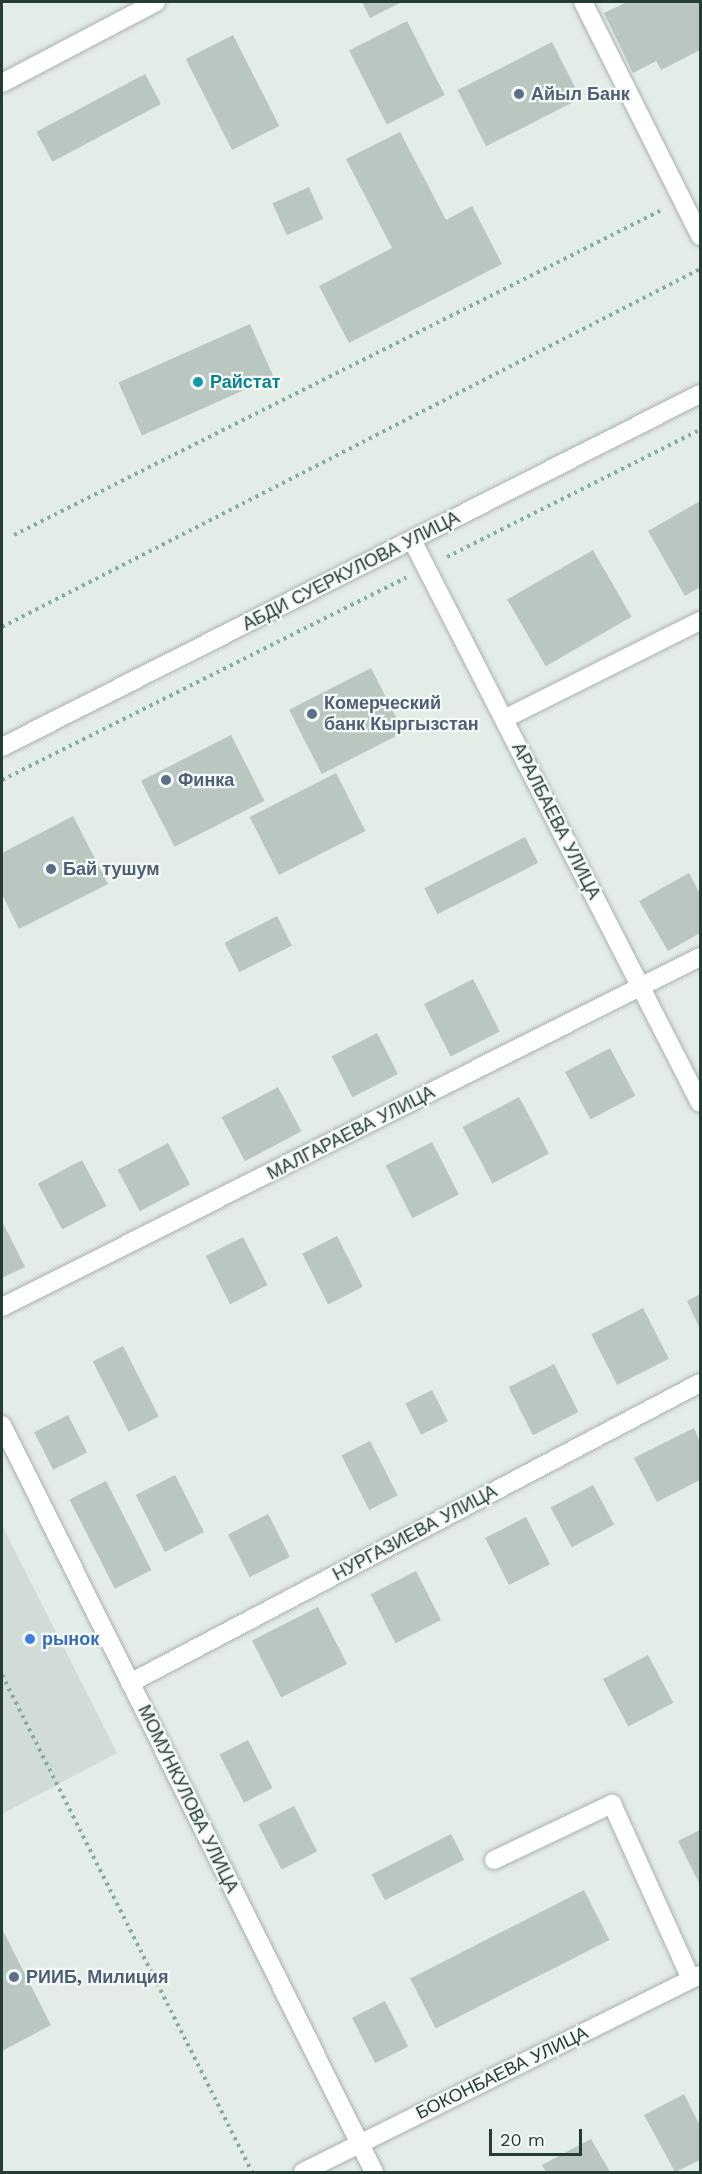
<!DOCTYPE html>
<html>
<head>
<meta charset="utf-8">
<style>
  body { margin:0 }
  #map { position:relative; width:702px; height:2174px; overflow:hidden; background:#e4ece7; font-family:"Work Sans",sans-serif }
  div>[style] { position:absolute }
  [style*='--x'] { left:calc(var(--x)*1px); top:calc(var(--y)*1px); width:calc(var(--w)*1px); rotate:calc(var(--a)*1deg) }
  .built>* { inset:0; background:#d2dcd6 }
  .building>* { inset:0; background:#b9c7c0; transform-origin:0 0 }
  .path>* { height:4px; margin-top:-2px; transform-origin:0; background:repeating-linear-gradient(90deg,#87ae9c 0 3px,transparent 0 7.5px) }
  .roads { filter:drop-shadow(0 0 2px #a7b4ad) drop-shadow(0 0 2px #a7b4ad) }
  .minor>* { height:18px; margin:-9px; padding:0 9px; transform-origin:9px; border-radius:9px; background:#fff }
  .dots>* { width:16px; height:16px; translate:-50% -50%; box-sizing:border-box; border:3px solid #f4f9f6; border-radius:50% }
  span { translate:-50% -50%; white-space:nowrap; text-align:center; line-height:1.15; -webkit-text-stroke:4.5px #f4f9f6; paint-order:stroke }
  .service-label { font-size:18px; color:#4e5e75; font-weight:700 }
  .left { translate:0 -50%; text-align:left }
  .culture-label { font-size:18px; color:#0d838f; font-weight:700 }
  .street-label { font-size:18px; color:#243d33 }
  .shop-label { font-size:18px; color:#366cbe; font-weight:700 }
  .frame { position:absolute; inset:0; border:3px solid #243d33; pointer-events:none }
  .scale { position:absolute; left:489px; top:2129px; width:93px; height:27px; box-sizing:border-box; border:3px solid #243d33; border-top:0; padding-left:8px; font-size:18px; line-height:21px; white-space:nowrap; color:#243d33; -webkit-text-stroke:4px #f4f9f6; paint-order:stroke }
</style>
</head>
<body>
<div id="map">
  <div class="built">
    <i style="clip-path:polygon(2px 1525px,117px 1753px,2px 1814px)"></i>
  </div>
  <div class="building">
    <i style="clip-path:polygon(362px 2px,402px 2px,370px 18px)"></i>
    <i style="clip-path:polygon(627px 2px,700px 2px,700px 50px,661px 70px,656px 61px,633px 73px,604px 13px)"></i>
    <i style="left:407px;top:21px;width:83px;height:65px;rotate:63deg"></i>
    <i style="left:233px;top:35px;width:102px;height:53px;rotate:63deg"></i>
    <i style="left:552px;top:42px;width:63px;height:106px;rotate:63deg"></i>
    <i style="left:145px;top:74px;width:34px;height:123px;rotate:62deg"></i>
    <i style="clip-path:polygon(400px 132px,446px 220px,472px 206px,502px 264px,349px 343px,319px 286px,392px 248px,346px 159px)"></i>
    <i style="left:309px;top:187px;width:35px;height:40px;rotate:66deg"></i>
    <i style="left:250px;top:324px;width:58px;height:144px;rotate:66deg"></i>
    <i style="clip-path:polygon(700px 501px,700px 587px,685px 596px,648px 531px)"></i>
    <i style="left:593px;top:550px;width:77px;height:99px;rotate:60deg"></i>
    <i style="left:371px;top:668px;width:72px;height:92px;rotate:63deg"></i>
    <i style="left:231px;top:735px;width:74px;height:101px;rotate:63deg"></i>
    <i style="left:336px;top:773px;width:65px;height:97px;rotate:63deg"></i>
    <i style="clip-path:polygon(73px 816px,108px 884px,19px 929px,2px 894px,2px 853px)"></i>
    <i style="left:525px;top:837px;width:29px;height:113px;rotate:63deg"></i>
    <i style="clip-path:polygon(689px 873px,700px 894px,700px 933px,668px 951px,639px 901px)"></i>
    <i style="left:277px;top:916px;width:33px;height:59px;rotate:63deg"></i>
    <i style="left:473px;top:979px;width:59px;height:55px;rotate:63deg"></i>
    <i style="left:377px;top:1033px;width:46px;height:51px;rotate:63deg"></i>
    <i style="left:610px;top:1048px;width:54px;height:51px;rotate:62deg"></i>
    <i style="left:278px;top:1087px;width:50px;height:64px;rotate:62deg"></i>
    <i style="left:519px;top:1097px;width:64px;height:64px;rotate:62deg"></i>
    <i style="left:432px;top:1142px;width:59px;height:52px;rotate:63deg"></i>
    <i style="left:168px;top:1143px;width:47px;height:57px;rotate:62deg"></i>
    <i style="left:82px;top:1160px;width:52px;height:50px;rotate:62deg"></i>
    <i style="clip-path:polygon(2px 1221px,25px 1267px,2px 1278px)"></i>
    <i style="left:337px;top:1236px;width:57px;height:39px;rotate:63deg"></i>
    <i style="left:243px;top:1237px;width:54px;height:42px;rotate:63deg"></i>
    <i style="clip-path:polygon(700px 1294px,700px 1329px,687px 1301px)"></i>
    <i style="left:643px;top:1308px;width:57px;height:58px;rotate:63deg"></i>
    <i style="left:123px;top:1346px;width:79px;height:34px;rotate:63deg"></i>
    <i style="left:554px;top:1364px;width:54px;height:51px;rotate:63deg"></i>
    <i style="left:432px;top:1390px;width:35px;height:30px;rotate:63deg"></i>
    <i style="left:68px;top:1415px;width:42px;height:38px;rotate:63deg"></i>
    <i style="clip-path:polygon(694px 1428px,700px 1442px,700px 1480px,657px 1502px,634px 1458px)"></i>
    <i style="left:370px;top:1441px;width:61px;height:32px;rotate:63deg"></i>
    <i style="left:175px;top:1475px;width:64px;height:44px;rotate:63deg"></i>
    <i style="left:106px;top:1481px;width:100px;height:41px;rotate:63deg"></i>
    <i style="left:593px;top:1485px;width:45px;height:48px;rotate:62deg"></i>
    <i style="left:268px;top:1514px;width:48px;height:45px;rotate:63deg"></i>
    <i style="left:526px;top:1517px;width:53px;height:46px;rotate:63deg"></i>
    <i style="left:416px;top:1571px;width:55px;height:51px;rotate:63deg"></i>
    <i style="left:318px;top:1607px;width:64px;height:74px;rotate:63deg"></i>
    <i style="left:648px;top:1655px;width:54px;height:51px;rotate:62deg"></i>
    <i style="left:248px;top:1740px;width:54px;height:32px;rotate:63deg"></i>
    <i style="left:294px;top:1806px;width:51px;height:40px;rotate:63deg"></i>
    <i style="clip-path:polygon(700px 1830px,700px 1885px,678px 1841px)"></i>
    <i style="left:451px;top:1834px;width:29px;height:89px;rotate:63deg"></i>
    <i style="left:584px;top:1890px;width:56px;height:195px;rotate:63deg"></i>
    <i style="clip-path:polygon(2px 1929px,51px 2025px,2px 2051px)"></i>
    <i style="left:385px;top:2001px;width:51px;height:37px;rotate:63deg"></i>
    <i style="clip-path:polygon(684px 2094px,700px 2126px,700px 2160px,675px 2172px,644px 2115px)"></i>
    <i style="clip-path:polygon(591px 2139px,610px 2172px,546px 2172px,542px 2165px)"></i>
  </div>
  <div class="path">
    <i style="--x:14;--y:535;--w:723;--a:-26.64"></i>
    <i style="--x:447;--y:557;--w:283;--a:-26.7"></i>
    <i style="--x:2;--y:627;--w:784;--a:-27.15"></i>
    <i style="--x:2;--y:780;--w:452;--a:-26.6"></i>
    <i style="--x:2;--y:1675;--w:556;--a:63.3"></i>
  </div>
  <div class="roads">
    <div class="minor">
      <i style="--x:583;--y:2;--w:262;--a:63.4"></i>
      <i style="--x:2;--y:83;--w:174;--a:-27.7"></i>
      <i style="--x:412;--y:540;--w:632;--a:62.91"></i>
      <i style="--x:504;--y:719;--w:219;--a:-26.6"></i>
      <i style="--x:2;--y:747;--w:782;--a:-26.83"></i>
      <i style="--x:2;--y:1307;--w:781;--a:-26.63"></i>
      <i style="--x:2;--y:1425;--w:835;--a:63.53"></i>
      <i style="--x:130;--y:1683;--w:644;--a:-27.76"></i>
      <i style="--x:494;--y:1860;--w:131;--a:-25.4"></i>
      <i style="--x:612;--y:1804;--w:192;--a:65.7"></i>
      <i style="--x:303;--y:2172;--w:443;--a:-26.4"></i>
    </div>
  </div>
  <div class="dots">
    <i style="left:519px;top:94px;background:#5c6f8a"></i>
    <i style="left:198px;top:382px;background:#0f9aa8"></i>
    <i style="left:312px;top:714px;background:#5c6f8a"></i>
    <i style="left:166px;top:780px;background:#5c6f8a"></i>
    <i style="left:51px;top:869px;background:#5c6f8a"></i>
    <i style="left:30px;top:1639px;background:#3f7fe0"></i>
    <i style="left:14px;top:1977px;background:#5c6f8a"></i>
  </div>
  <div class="service-label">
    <span class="left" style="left:531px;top:94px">Айыл Банк</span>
    <span class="left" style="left:324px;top:714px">Комерческий<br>банк Кыргызстан</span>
    <span class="left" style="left:178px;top:780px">Финка</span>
    <span class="left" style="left:63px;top:869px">Бай тушум</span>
    <span class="left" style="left:26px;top:1977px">РИИБ, Милиция</span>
  </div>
  <div class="culture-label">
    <span class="left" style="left:210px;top:382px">Райстат</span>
  </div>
  <div class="street-label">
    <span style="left:351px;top:571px;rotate:-27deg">АБДИ СУЕРКУЛОВА УЛИЦА</span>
    <span style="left:556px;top:821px;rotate:63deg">АРАЛБАЕВА УЛИЦА</span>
    <span style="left:351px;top:1133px;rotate:-27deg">МАЛГАРАЕВА УЛИЦА</span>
    <span style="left:415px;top:1533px;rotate:-28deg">НУРГАЗИЕВА УЛИЦА</span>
    <span style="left:188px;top:1799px;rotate:64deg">МОМУНКУЛОВА УЛИЦА</span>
    <span style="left:502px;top:2073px;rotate:-26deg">БОКОНБАЕВА УЛИЦА</span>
  </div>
  <div class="shop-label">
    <span class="left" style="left:42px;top:1639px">рынок</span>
  </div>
  <div class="frame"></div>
  <div class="scale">20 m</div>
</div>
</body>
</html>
